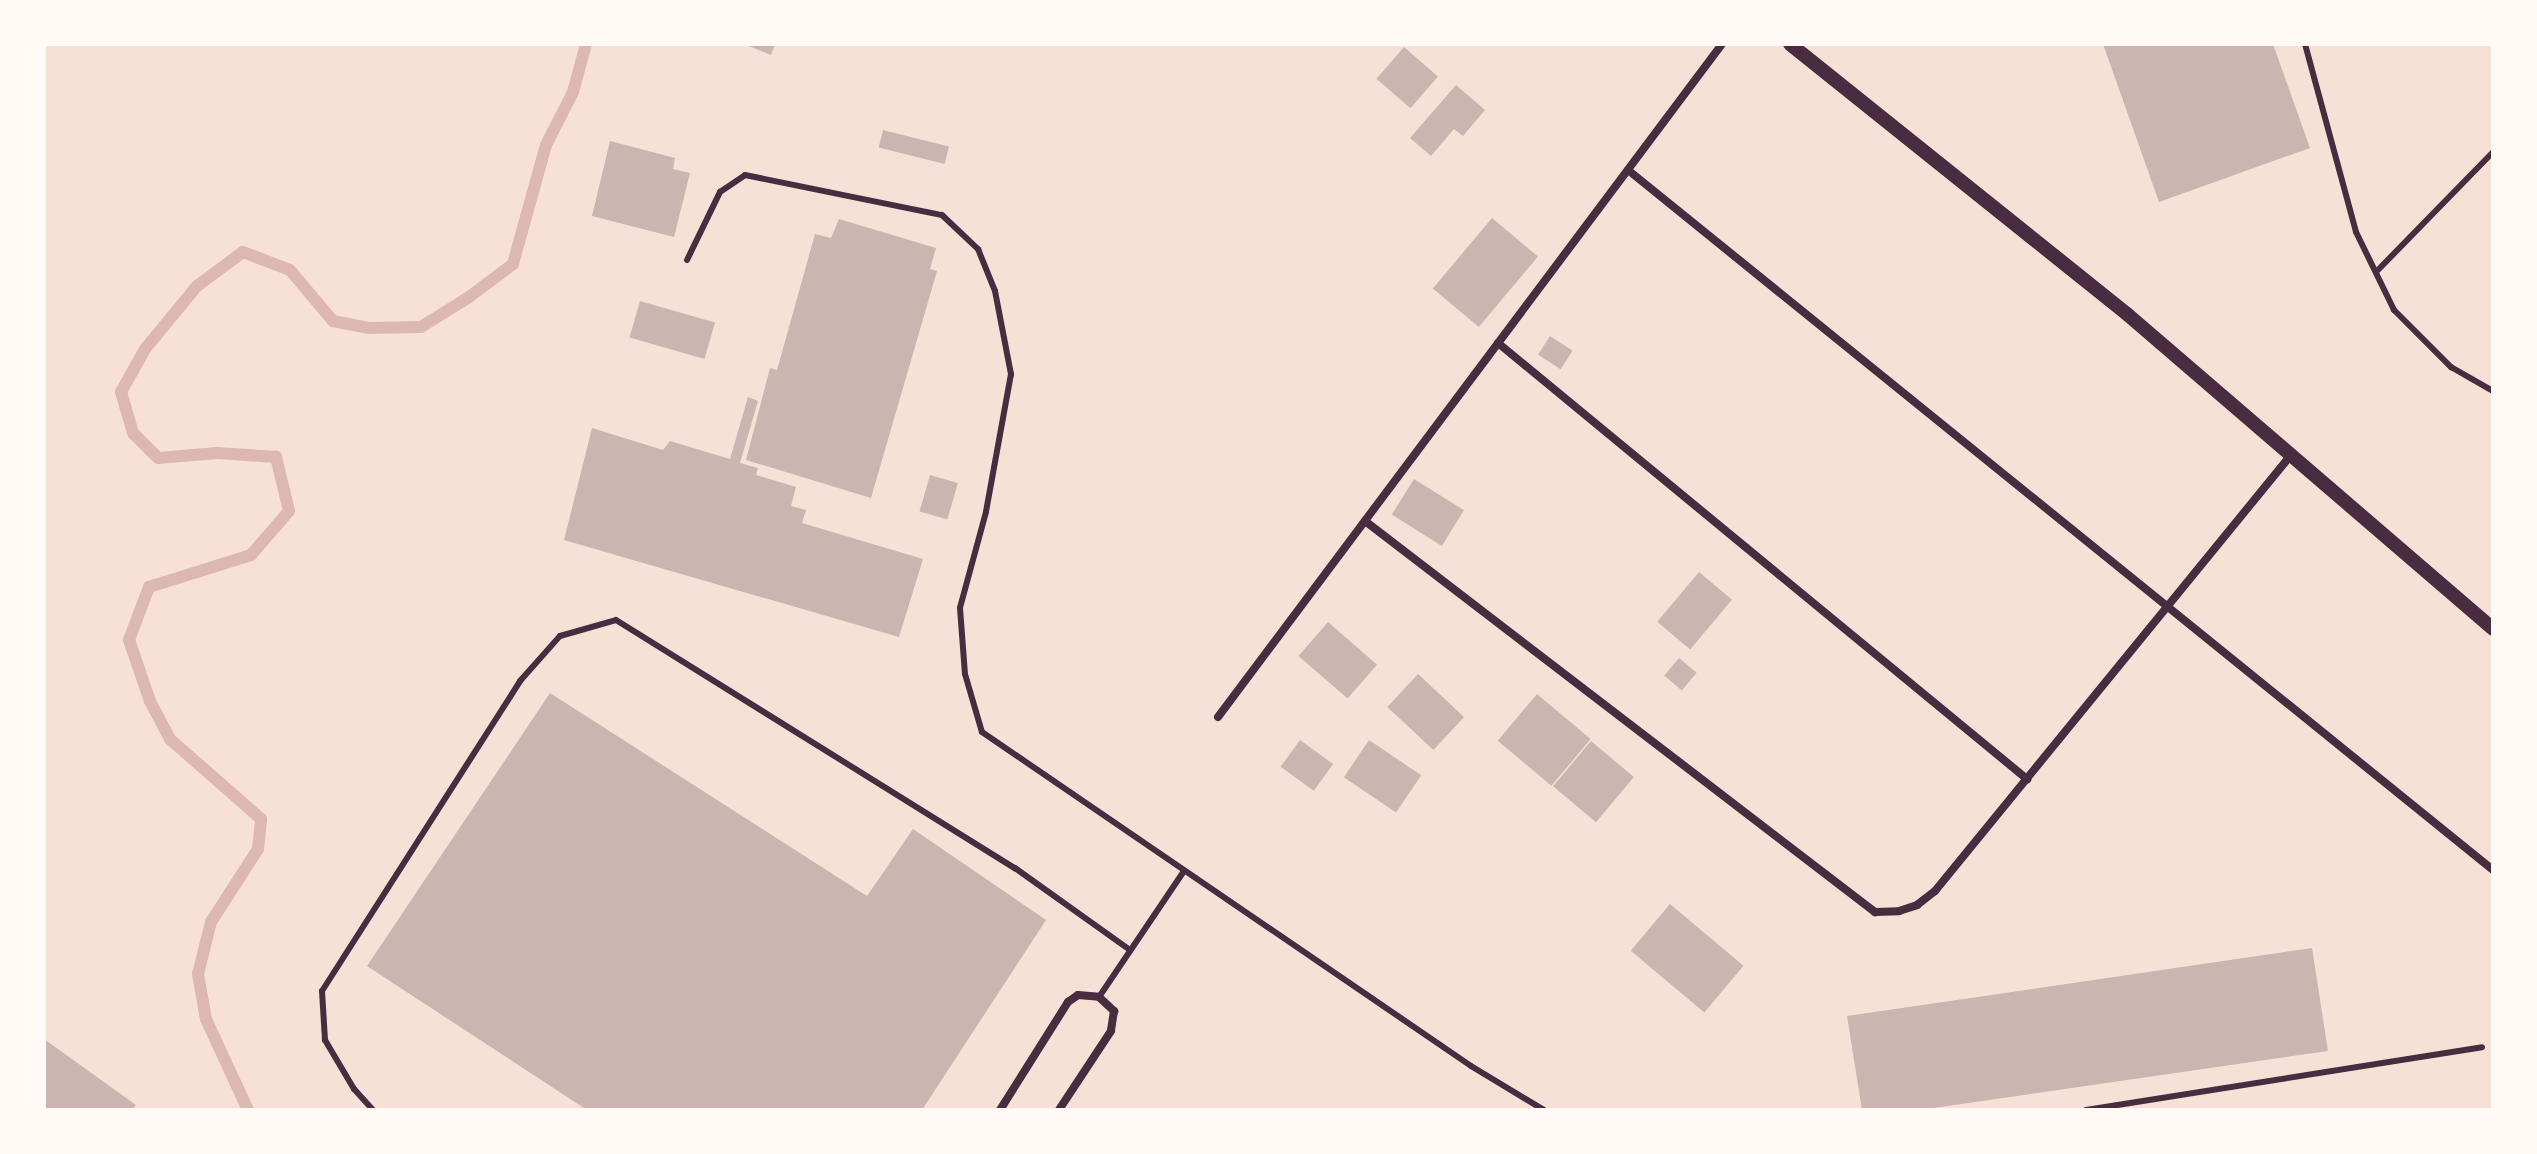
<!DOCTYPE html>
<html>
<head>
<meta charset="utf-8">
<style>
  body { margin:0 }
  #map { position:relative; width:2537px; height:1154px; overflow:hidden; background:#f7e1d7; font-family:"Golos Text",sans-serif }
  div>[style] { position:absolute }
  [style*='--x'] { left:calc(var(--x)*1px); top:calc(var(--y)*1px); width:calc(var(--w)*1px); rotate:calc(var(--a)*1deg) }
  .stream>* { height:12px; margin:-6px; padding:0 6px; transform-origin:6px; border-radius:6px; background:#dcb8b0 }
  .building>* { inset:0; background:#ccb4b1; transform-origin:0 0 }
  .service>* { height:6px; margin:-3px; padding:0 3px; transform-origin:3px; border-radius:3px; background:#4a2c40 }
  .minor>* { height:8px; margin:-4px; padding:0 4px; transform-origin:4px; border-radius:4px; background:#4a2c40 }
  .tertiary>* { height:14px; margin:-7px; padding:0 7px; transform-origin:7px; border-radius:7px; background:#4a2c40 }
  span { translate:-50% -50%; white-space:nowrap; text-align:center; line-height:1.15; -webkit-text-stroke:8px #fffaf5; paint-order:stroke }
  .frame { position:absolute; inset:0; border:46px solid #fffaf5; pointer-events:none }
</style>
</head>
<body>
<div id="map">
  <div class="stream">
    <i style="--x:248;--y:1110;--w:100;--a:-114.8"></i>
    <i style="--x:206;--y:1019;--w:46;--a:-100.1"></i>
    <i style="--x:198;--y:974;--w:54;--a:-76"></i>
    <i style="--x:211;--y:922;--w:87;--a:-57.2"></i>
    <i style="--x:258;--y:849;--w:30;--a:-84"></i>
    <i style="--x:261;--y:819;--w:121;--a:-138.7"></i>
    <i style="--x:170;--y:739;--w:43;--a:-117.8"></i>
    <i style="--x:150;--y:701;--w:65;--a:-109"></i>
    <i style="--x:129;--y:640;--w:57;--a:-69.3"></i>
    <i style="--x:149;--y:587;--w:107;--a:-17.4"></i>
    <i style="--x:251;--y:555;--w:58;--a:-49.2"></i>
    <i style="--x:289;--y:511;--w:56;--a:-103.5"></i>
    <i style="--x:276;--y:457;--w:59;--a:-176.1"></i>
    <i style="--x:217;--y:453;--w:59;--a:175.2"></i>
    <i style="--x:158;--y:458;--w:35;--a:-135"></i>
    <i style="--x:133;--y:433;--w:43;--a:-106.3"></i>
    <i style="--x:121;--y:392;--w:49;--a:-60.8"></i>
    <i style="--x:145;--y:349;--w:82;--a:-50.5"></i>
    <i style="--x:197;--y:286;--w:57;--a:-36.5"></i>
    <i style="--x:243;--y:252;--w:50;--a:21"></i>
    <i style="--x:290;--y:270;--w:67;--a:49.9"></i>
    <i style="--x:333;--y:321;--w:37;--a:11"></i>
    <i style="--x:369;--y:328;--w:52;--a:-1.1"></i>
    <i style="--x:421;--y:327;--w:57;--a:-32"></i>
    <i style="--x:469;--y:297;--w:55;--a:-36.9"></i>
    <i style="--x:513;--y:264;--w:123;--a:-74.5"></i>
    <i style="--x:546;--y:145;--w:59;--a:-63"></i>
    <i style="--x:573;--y:92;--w:50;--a:-74.8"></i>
  </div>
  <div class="building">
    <i style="clip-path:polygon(744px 44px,775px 44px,771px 55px)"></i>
    <i style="clip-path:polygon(2103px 44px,2273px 44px,2310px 148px,2159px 202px)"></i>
    <i style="left:1404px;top:47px;width:45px;height:42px;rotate:41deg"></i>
    <i style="clip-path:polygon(1456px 85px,1485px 110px,1463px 136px,1454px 129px,1431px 156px,1410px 138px)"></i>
    <i style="left:883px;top:130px;width:68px;height:18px;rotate:14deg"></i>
    <i style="clip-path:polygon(610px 141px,675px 158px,673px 169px,690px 173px,674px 237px,592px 216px)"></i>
    <i style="left:1492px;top:218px;width:60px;height:92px;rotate:40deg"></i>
    <i style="clip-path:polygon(839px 219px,936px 248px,930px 269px,937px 271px,871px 498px,746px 460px,770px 368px,777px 370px,815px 234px,831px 238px)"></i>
    <i style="left:640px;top:301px;width:78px;height:38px;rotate:16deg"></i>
    <i style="left:1550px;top:336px;width:27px;height:22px;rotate:33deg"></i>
    <i style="clip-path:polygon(748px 397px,758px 401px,740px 463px,758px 468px,756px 475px,796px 487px,791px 506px,806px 510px,802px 523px,923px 559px,899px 637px,564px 540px,592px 428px,663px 450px,670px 441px,730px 459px)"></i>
    <i style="left:930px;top:475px;width:29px;height:38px;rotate:16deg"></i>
    <i style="left:1414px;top:479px;width:59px;height:42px;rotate:32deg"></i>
    <i style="left:1699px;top:572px;width:43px;height:65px;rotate:40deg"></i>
    <i style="left:1328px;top:622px;width:65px;height:45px;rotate:41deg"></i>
    <i style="left:1679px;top:658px;width:23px;height:23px;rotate:40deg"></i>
    <i style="left:1418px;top:674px;width:63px;height:45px;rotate:43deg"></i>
    <i style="clip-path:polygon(550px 693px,867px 896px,913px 829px,1046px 920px,922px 1110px,587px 1110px,367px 966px)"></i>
    <i style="left:1537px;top:694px;width:70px;height:61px;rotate:40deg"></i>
    <i style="left:1300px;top:740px;width:41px;height:33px;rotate:36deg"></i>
    <i style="left:1369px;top:740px;width:63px;height:45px;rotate:34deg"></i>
    <i style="left:1591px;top:741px;width:56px;height:59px;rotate:40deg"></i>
    <i style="left:1670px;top:904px;width:96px;height:61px;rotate:40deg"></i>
    <i style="clip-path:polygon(2312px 948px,2328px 1051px,1920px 1110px,1862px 1110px,1847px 1016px)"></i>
    <i style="clip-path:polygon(44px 1039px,136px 1105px,132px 1110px,44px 1110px)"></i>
  </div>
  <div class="service">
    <i style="--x:2305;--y:44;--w:195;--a:74.8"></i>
    <i style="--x:2356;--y:232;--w:87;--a:64"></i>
    <i style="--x:2394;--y:310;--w:81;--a:45"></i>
    <i style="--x:2451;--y:367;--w:48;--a:29.7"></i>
    <i style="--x:687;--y:260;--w:76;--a:-64.1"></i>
    <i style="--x:720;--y:192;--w:30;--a:-34"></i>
    <i style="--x:745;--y:175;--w:201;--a:11.5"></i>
    <i style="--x:942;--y:215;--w:50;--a:43.4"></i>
    <i style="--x:978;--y:249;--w:45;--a:68"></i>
    <i style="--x:995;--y:291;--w:85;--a:79.1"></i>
    <i style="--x:1011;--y:374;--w:140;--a:100.3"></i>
    <i style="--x:986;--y:512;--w:99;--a:105.2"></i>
    <i style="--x:960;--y:608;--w:66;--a:85.7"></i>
    <i style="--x:965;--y:674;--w:60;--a:73.7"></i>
    <i style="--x:982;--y:732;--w:592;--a:34.33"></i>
    <i style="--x:1471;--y:1066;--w:85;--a:31.1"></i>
    <i style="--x:2376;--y:272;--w:168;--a:-45.7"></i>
    <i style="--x:1099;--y:997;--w:152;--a:-56"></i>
    <i style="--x:373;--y:1110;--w:28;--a:-132"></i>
    <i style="--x:354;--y:1089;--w:57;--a:-120.6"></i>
    <i style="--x:325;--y:1040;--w:49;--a:-93.5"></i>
    <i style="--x:322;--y:991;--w:368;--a:-57.4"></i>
    <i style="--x:520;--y:681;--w:60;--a:-48.4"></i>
    <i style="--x:560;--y:636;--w:58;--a:-15.9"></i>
    <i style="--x:616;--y:620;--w:470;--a:31.9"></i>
    <i style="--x:1015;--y:868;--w:141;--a:35.5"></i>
    <i style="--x:2086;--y:1110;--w:401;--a:-9"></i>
  </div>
  <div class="minor">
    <i style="--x:1628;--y:170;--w:1113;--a:38.98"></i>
    <i style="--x:1498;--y:343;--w:686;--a:39.5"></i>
    <i style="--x:1365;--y:521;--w:643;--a:37.48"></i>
    <i style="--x:1875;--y:912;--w:24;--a:-2"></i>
    <i style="--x:1899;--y:911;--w:19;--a:-18"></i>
    <i style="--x:1917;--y:905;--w:23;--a:-38"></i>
    <i style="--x:1935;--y:891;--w:563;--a:-50.77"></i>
    <i style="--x:1218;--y:717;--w:841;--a:-53.17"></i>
    <i style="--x:1000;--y:1110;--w:128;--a:-57.8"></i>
    <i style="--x:1068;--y:1002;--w:12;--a:-35"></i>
    <i style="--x:1078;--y:995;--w:21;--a:5"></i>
    <i style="--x:1099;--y:997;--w:21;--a:43"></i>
    <i style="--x:1114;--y:1011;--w:20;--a:99"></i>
    <i style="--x:1111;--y:1031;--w:95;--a:123.4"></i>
  </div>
  <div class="tertiary">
    <i style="--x:1790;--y:44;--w:432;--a:38.7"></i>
    <i style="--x:2127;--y:314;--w:483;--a:40.7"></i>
  </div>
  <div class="frame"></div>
</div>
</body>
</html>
